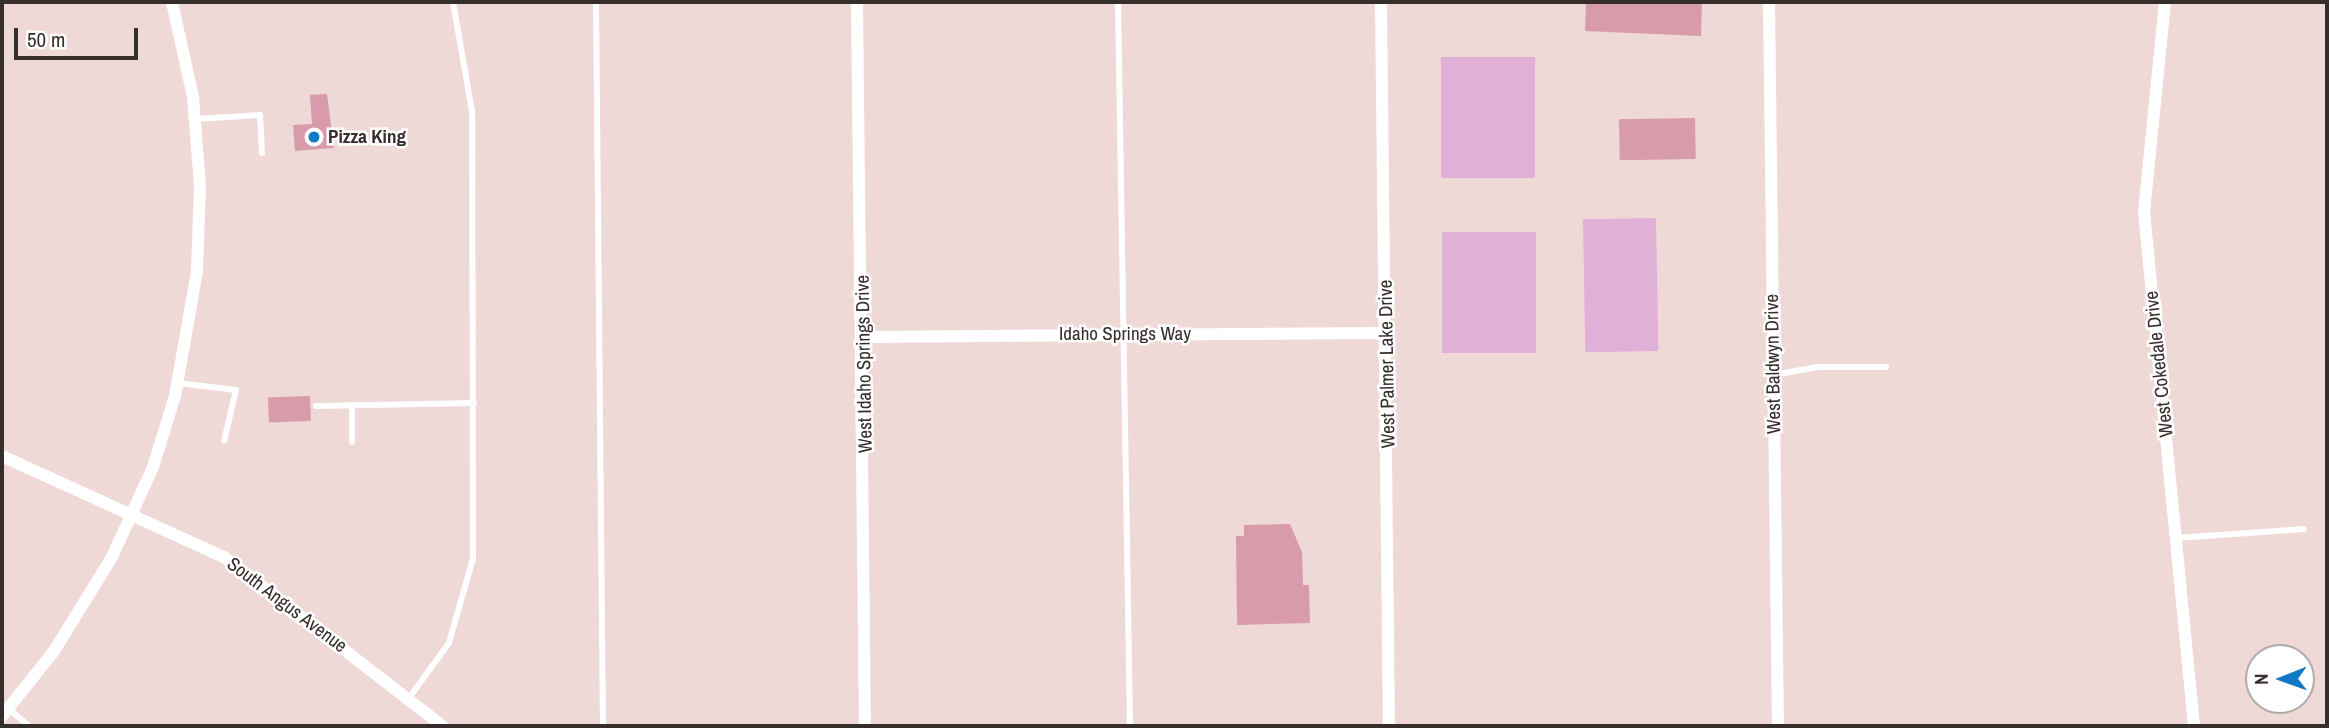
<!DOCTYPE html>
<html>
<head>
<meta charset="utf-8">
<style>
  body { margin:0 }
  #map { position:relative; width:2329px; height:728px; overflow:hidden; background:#eed9d6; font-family:"Archivo Narrow",sans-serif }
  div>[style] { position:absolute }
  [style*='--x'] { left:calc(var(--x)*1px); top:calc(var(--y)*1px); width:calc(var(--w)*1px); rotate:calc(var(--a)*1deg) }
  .water>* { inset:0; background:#e0b0d7; transform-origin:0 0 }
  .building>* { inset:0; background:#d79bab; transform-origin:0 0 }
  .service>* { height:6px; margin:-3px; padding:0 3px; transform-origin:3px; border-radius:3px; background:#fff }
  .minor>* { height:12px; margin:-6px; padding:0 6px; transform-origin:6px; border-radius:6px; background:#fff }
  .dots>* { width:19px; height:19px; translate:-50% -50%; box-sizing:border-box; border:4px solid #fff; border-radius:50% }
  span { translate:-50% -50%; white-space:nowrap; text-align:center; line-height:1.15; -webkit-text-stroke:5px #fff; paint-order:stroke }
  .poi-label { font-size:19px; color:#362e2c; font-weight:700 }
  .left { translate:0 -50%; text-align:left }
  .street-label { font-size:19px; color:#362e2c }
  .frame { position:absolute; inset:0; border:4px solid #362e2c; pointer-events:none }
  .north { position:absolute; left:2245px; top:644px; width:70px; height:70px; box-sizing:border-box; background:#fff; border:2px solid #afabab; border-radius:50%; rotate:269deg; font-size:19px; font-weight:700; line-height:28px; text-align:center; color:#362e2c }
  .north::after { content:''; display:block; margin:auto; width:24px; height:32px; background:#0f79c4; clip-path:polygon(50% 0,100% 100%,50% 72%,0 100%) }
  .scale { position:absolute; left:14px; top:28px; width:124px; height:32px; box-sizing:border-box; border:4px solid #362e2c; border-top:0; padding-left:9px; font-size:21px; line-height:24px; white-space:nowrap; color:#362e2c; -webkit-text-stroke:5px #fff; paint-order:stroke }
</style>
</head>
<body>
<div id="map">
  <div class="water">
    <i style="left:1535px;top:57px;width:121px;height:94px;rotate:90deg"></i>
    <i style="left:1656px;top:218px;width:133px;height:73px;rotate:89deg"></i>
    <i style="left:1536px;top:232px;width:121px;height:94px;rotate:90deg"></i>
  </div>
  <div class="building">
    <i style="clip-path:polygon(1586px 2px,1702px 2px,1701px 36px,1585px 31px)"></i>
    <i style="clip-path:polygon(327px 94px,334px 148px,295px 151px,293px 125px,312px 124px,310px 95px)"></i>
    <i style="left:1695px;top:118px;width:41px;height:76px;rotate:89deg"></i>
    <i style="left:310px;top:396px;width:25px;height:42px;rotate:88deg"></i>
    <i style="clip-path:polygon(1290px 524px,1302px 552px,1303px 585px,1309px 585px,1310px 623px,1237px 625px,1236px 536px,1244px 536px,1244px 525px)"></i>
  </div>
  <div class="service">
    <i style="--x:596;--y:2;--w:724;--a:89.45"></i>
    <i style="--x:1118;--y:2;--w:724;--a:89.05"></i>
    <i style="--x:195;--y:119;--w:65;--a:-3.5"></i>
    <i style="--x:260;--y:115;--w:38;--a:87"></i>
    <i style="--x:1773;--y:375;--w:46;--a:-10.1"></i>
    <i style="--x:1818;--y:367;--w:68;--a:0"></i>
    <i style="--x:178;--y:383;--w:58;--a:6.9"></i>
    <i style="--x:236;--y:390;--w:52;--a:103.2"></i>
    <i style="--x:352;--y:405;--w:37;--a:90"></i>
    <i style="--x:316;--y:406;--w:158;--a:-1.1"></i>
    <i style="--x:2176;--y:538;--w:128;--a:-4"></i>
    <i style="--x:409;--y:698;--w:68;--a:-54"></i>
    <i style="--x:449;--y:643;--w:87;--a:-74.1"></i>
    <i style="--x:473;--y:559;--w:448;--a:-90.1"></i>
    <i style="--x:472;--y:111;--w:111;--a:-99.9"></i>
    <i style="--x:8;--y:708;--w:28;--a:41"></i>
  </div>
  <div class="minor">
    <i style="--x:857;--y:2;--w:724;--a:89.37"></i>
    <i style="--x:1381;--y:2;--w:724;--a:89.37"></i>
    <i style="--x:1769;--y:2;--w:724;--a:89.29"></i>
    <i style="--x:2165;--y:2;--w:211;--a:95.7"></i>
    <i style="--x:2144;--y:212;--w:516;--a:84.44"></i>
    <i style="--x:863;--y:337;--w:523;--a:-0.44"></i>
    <i style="--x:2;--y:456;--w:244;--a:24.5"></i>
    <i style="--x:224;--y:557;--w:277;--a:37.7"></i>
    <i style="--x:2;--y:716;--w:83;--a:-51.3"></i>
    <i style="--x:54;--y:651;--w:110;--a:-58.3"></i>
    <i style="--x:112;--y:557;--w:99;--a:-65.5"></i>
    <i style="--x:153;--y:467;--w:74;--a:-72.8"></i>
    <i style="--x:175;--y:396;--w:127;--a:-80"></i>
    <i style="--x:197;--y:271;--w:85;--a:-88"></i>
    <i style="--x:200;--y:186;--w:89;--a:-94.5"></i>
    <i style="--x:193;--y:97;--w:97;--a:-102.5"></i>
  </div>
  <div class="dots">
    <i style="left:314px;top:137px;background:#0f79c4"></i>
  </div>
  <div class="poi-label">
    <span class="left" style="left:328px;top:137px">Pizza King</span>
  </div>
  <div class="street-label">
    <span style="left:1125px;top:334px">Idaho Springs Way</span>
    <span style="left:864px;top:364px;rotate:-91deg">West Idaho Springs Drive</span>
    <span style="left:1387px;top:364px;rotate:-91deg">West Palmer Lake Drive</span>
    <span style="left:1773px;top:364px;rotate:-91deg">West Baldwyn Drive</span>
    <span style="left:2159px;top:364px;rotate:-96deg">West Cokedale Drive</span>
    <span style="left:287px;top:605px;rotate:37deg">South Angus Avenue</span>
  </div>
  <div class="frame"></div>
  <div class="north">N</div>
  <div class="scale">50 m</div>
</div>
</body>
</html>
